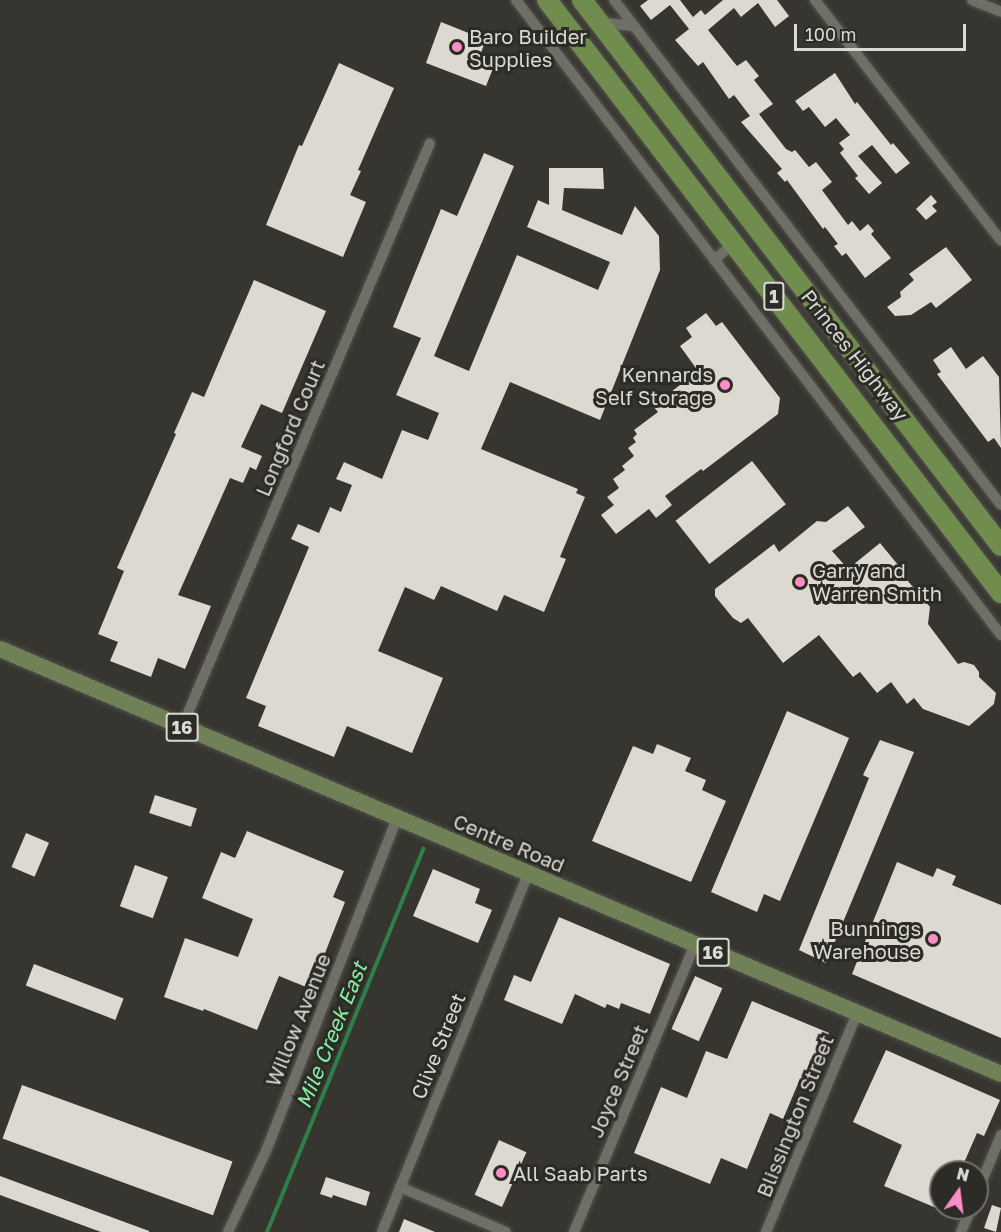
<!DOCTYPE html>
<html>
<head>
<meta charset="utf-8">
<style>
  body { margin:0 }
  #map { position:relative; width:1001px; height:1232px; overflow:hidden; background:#36352f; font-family:"Golos Text",sans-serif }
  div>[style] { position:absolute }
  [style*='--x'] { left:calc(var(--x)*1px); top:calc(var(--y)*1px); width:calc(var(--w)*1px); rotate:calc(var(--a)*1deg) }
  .stream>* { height:4px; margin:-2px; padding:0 2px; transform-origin:2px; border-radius:2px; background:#2e7f4a }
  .building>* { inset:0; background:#ddd9d1; transform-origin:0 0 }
  .roads { filter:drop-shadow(0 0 2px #52524c) drop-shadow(0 0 2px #52524c) }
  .street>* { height:10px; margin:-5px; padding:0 5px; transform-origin:5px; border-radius:5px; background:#6f6f67 }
  .primary>* { height:16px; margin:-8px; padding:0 8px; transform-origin:8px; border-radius:8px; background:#708157 }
  .highway>* { height:20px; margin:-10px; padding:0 10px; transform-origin:10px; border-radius:10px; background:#708d4d }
  .dots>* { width:16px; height:16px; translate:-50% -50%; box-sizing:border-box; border:3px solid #2c2b25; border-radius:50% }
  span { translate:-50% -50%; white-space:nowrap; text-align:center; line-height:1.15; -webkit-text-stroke:6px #2c2b25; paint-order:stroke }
  .shield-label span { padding:2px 4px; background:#2c2b25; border:2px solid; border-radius:4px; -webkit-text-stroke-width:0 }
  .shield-label { font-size:18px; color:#d9d9d5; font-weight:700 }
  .poi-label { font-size:20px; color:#d9d9d5 }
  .left { translate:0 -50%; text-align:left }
  .right { translate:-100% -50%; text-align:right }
  .street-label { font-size:20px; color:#d9d9d5 }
  .water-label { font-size:21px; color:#84eea3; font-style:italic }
  .north { position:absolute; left:929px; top:1160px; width:60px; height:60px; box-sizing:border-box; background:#2c2b25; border:2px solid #71716b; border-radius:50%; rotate:14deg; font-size:16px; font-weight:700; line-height:24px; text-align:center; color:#d9d9d5 }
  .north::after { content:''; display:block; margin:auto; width:21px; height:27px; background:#fb8fc5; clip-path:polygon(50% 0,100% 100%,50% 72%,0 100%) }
  .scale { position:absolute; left:794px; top:24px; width:172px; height:27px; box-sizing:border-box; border:3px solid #d9d9d5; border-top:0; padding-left:8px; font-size:18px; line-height:21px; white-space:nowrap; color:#d9d9d5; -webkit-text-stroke:4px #2c2b25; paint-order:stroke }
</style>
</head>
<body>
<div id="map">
  <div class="stream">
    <i style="--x:267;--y:1232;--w:414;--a:-67.8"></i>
  </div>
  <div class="building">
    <i style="clip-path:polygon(648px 0,680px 0,693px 17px,701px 10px,705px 15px,723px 0,777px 0,789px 16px,775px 27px,758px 3px,741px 17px,734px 8px,708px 30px,737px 66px,746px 60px,759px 76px,754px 80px,773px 104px,759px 114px,786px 149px,792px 152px,795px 150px,809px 167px,816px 162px,832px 182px,822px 190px,848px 225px,852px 221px,860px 231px,868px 224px,874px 231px,871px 234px,891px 258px,865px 278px,846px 253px,842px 256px,834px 246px,838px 244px,825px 227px,823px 229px,787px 180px,785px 182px,777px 173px,782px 169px,741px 122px,750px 116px,734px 95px,729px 99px,703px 62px,698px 66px,675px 40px,689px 29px,670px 5px,651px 20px,640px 6px)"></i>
    <i style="clip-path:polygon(441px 22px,486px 40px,480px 55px,496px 61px,486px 86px,426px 63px)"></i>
    <i style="clip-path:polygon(339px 63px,394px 88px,358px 170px,361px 171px,350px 195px,366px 202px,343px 257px,266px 225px,299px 145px,302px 146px)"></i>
    <i style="clip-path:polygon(835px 73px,855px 104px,857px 102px,891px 145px,893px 143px,910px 163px,896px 174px,872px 145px,858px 156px,882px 183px,869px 194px,855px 178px,858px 176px,840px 153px,844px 149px,839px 143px,850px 135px,836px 118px,825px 127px,809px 107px,803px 111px,795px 101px)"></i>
    <i style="clip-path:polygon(484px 153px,514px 166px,434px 356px,469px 371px,517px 255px,598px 290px,610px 262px,527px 227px,538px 200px,549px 205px,549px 168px,603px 168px,604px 189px,564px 188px,562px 210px,622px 235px,635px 206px,659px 236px,660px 270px,600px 420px,510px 382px,481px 449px,578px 489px,576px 493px,585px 497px,560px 557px,566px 559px,544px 612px,504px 595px,497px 611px,441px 586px,434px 600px,405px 587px,378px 651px,443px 678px,412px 753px,347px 726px,334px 757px,258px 726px,266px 706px,246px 698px,309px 547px,291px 539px,298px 524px,319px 533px,330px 507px,341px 512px,352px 485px,336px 479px,344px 462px,382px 479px,402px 430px,428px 440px,439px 413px,396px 395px,421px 338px,393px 327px,441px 209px,457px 216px)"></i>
    <i style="clip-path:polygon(931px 195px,937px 202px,932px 206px,937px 211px,926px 220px,916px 209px)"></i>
    <i style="clip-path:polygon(946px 247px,972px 280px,936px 308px,931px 302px,911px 315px,895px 316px,887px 307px,901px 297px,900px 292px,914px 280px,909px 274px)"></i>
    <i style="clip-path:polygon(254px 280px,326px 311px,282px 413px,261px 404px,241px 447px,262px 456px,256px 470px,250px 467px,243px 483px,230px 478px,178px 595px,211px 606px,185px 669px,158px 658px,151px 677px,110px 661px,118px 642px,98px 634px,124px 571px,117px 568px,176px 434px,174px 433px,192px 392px,204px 397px)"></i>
    <i style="clip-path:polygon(706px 313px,716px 326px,722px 322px,780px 398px,778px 414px,703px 471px,701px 469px,665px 496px,672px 505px,656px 518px,649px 509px,616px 534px,601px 515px,614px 505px,607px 497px,619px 488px,613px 479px,625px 470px,622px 466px,634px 456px,628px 448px,636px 442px,633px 438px,637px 434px,634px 430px,658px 412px,653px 406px,698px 371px,680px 346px,692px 337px,686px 328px)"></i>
    <i style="clip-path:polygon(951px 347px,966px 369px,983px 356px,999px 377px,1001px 448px,994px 438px,988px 442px,937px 374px,941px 372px,933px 360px)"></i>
    <i style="left:752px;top:461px;width:55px;height:97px;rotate:52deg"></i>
    <i style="clip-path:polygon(848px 506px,865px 527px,832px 551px,848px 569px,880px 543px,903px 571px,901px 573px,930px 607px,928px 624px,958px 664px,964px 662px,974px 665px,979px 672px,979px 677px,996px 693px,994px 704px,969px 726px,923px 709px,914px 698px,907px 704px,891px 682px,877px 693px,860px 672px,853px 677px,819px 635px,783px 663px,748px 618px,741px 623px,733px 618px,715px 596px,715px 589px,774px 544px,779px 552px,817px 521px,826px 522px)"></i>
    <i style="clip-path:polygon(787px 711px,849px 738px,780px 901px,764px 894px,757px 912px,711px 892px)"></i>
    <i style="clip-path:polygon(880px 740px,914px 752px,826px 963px,799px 950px,869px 778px,863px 775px)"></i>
    <i style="clip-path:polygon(657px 744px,691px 758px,685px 771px,706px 780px,702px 790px,726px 801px,691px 882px,592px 841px,633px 746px,653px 754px)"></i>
    <i style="left:155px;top:795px;width:44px;height:19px;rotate:18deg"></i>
    <i style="clip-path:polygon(247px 831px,344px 871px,333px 897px,345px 902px,311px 989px,279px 976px,257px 1030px,204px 1009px,203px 1011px,164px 997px,185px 938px,238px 957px,253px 919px,202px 898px,221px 852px,235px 858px)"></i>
    <i style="left:26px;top:833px;width:25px;height:37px;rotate:23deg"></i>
    <i style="clip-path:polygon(897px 862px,933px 877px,937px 868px,956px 876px,952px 885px,1001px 905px,1001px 1038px,852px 974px)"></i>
    <i style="left:135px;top:865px;width:35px;height:44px;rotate:20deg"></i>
    <i style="clip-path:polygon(433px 869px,480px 889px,475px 903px,492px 910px,478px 943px,413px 916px)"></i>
    <i style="clip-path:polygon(559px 917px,670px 964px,650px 1014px,621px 1003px,619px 1009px,607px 1004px,605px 1008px,575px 994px,562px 1024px,504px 1000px,514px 975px,531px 982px)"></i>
    <i style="left:34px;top:964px;width:96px;height:23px;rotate:21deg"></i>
    <i style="left:695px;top:976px;width:30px;height:58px;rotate:24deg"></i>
    <i style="clip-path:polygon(752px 1001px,829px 1033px,809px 1083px,800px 1079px,783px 1119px,770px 1113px,747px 1169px,721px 1158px,710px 1184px,634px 1153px,661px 1087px,687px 1098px,706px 1051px,727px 1059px)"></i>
    <i style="clip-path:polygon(886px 1050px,1000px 1100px,984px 1136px,977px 1133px,960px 1172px,941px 1172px,941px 1210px,884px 1186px,902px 1145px,853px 1122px)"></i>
    <i style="left:22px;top:1085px;width:224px;height:57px;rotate:20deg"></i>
    <i style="left:499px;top:1140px;width:30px;height:60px;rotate:24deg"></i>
    <i style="clip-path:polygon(0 1176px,149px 1231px,149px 1232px,101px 1232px,0 1195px)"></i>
    <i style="clip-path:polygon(326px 1177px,370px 1192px,366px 1206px,333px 1195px,332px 1198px,320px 1194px)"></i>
    <i style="clip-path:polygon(992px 1205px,1001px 1208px,996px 1232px,984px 1228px)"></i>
    <i style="clip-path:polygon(404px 1219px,435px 1232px,399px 1232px)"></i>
  </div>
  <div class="roads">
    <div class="street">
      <i style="--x:516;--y:0;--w:799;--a:52.63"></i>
      <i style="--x:614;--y:0;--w:33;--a:52"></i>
      <i style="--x:815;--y:0;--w:304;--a:52.3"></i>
      <i style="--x:972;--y:0;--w:31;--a:22"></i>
      <i style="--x:599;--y:22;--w:35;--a:7"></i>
      <i style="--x:634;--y:26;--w:603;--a:52.54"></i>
      <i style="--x:714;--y:260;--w:26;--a:-40"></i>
      <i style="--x:182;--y:727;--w:634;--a:-66.99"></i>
      <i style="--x:400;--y:1187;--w:115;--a:23"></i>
      <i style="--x:977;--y:1193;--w:63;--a:-67.5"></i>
      <i style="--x:228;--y:1232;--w:89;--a:-64.9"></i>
      <i style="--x:266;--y:1151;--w:358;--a:-68.5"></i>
      <i style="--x:382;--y:1232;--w:387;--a:-67.8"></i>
      <i style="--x:574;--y:1232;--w:312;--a:-67.2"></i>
      <i style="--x:766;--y:1232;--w:237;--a:-67.4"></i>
      <i style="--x:961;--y:1232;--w:26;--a:-67"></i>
    </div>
    <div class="primary">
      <i style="--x:0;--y:649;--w:1087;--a:23"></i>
    </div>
    <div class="highway">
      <i style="--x:547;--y:0;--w:747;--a:52.56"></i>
      <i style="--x:582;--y:0;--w:688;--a:52.5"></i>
    </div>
  </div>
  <div class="dots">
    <i style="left:457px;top:47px;background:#fb8fc5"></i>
    <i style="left:725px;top:385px;background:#fb8fc5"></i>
    <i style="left:800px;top:582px;background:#fb8fc5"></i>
    <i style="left:933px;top:939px;background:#fb8fc5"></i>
    <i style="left:501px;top:1173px;background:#fb8fc5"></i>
  </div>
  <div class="shield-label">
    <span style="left:774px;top:296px">1</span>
    <span style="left:182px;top:727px">16</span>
    <span style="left:713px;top:952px">16</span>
  </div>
  <div class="poi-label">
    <span class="left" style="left:469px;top:48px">Baro Builder<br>Supplies</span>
    <span class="right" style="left:713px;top:386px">Kennards<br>Self Storage</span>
    <span class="left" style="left:812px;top:582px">Garry and<br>Warren Smith</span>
    <span class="right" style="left:921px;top:940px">Bunnings<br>Warehouse</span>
    <span class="left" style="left:513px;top:1173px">All Saab Parts</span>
  </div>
  <div class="street-label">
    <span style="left:855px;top:355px;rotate:52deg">Princes Highway</span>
    <span style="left:290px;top:428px;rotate:-67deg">Longford Court</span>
    <span style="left:509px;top:843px;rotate:23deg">Centre Road</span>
    <span style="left:298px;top:1020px;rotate:-68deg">Willow Avenue</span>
    <span style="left:438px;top:1046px;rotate:-68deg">Clive Street</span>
    <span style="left:618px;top:1081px;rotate:-67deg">Joyce Street</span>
    <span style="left:795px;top:1116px;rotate:-68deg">Blissington Street</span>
  </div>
  <div class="water-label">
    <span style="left:331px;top:1035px;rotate:-68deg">Mile Creek East</span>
  </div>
  <div class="north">N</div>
  <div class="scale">100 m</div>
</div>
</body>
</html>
